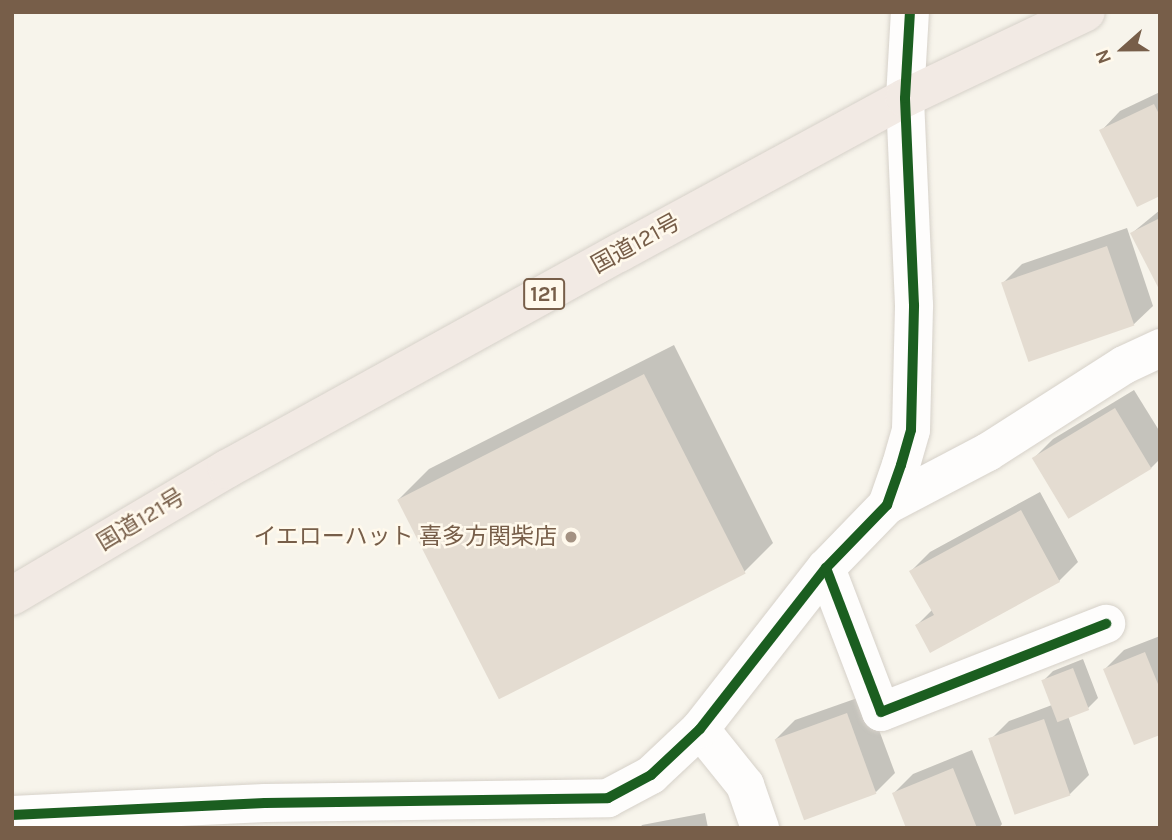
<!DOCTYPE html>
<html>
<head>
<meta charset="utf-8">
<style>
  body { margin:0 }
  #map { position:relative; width:1172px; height:840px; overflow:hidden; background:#f7f4eb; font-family:Karla,"Noto Sans JP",sans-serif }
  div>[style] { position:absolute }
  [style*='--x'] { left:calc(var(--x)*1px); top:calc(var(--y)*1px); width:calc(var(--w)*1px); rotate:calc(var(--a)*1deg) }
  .shadow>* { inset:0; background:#0003 }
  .building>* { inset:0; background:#e4dcd1; transform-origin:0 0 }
  .roads { filter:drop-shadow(0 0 2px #d6d1c9) drop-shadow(0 0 2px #d6d1c9) }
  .minor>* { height:38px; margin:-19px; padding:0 19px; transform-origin:19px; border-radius:19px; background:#fefdfc }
  .highway>* { height:38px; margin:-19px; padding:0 19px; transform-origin:19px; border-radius:19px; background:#f2eae4 }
  .cycleway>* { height:10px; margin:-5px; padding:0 5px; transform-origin:5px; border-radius:5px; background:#1b5e20 }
  .dots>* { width:19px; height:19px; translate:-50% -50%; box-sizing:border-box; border:4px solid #fff9ec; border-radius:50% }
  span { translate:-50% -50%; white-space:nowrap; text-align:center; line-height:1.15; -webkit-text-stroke:5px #fff9ec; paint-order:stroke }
  .shield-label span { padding:2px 5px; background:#fff9ec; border:2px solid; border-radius:5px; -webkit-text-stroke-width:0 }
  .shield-label { font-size:21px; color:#775e49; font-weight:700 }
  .street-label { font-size:23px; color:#775e49 }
  .poi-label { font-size:23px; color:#775e49 }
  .right { translate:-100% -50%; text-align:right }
  .frame { position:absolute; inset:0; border:14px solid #775e49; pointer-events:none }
  .north { position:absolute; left:1088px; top:14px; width:70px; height:70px; -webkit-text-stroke:5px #fff9ec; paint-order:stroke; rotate:249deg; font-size:19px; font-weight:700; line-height:28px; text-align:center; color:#775e49 }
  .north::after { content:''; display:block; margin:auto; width:24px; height:32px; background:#775e49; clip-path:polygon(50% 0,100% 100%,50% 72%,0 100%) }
</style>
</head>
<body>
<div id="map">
  <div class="shadow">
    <i style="clip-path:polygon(1160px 92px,1160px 194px,1101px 131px,1120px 111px)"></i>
    <i style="clip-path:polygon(1160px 210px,1160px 288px,1132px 233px)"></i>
    <i style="clip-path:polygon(1127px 228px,1153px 306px,1133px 325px,1003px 283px,1022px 264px)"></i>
    <i style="clip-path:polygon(674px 345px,773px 543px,743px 573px,399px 499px,429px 469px)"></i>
    <i style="clip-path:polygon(1134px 390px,1160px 432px,1160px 459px,1151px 468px,1034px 458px,1053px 439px)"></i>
    <i style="clip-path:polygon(1040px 492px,1078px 562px,1059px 581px,917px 625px,932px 610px,911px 571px,930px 552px)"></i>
    <i style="clip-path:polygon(1160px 636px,1160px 733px,1105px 669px,1124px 650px)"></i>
    <i style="clip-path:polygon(1083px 659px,1098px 698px,1088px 708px,1068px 716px,1089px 775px,1070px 794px,1015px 813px,990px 740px,1009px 721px,1052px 705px,1043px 681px,1053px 671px)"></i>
    <i style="clip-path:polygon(866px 695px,895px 773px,876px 792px,776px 739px,795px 720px)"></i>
    <i style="clip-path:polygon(972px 750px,1002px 824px,999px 828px,908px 828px,894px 793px,913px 774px)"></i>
    <i style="clip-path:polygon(705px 813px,708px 828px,640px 828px,642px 825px)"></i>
  </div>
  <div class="building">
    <i style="clip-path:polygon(1154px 104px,1160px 116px,1160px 196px,1137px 207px,1099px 130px)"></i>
    <i style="clip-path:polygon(1160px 218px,1160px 291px,1130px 233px)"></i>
    <i style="left:1107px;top:246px;width:84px;height:112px;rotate:71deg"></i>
    <i style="left:644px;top:374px;width:224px;height:277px;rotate:63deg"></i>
    <i style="left:1115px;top:408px;width:71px;height:97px;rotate:59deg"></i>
    <i style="clip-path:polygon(1021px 510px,1060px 582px,930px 653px,915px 625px,934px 615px,909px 571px)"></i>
    <i style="clip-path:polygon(1145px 652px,1160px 689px,1160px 735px,1134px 745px,1103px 669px)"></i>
    <i style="left:1073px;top:668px;width:45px;height:34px;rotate:69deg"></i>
    <i style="left:847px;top:713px;width:86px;height:77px;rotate:70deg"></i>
    <i style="left:1044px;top:719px;width:81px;height:59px;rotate:71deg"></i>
    <i style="clip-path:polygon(953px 768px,977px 828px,906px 828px,892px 793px)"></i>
  </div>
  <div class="roads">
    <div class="minor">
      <i style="--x:887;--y:505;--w:114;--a:-27.7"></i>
      <i style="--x:988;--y:452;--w:161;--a:-32.6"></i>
      <i style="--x:1124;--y:365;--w:40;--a:-25"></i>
      <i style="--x:826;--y:568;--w:154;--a:69.1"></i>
      <i style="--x:881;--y:712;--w:242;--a:-21.4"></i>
      <i style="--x:700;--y:729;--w:72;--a:51.2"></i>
      <i style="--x:745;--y:785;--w:46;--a:70.8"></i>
      <i style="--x:12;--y:815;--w:253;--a:-2.7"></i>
      <i style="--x:265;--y:803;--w:343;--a:-0.8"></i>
      <i style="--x:608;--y:798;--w:49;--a:-28.1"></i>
      <i style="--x:651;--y:775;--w:67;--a:-43.2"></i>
      <i style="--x:700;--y:729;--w:204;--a:-52"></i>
      <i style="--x:826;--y:568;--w:88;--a:-45.9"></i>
      <i style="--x:887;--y:505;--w:42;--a:-70.7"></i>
      <i style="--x:901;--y:465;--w:36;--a:-74"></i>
      <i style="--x:911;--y:430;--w:125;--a:-88.6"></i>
      <i style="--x:914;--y:305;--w:207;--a:-92.5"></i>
      <i style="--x:905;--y:98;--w:86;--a:-86.7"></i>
    </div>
    <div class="highway">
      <i style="--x:12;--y:596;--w:250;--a:-30.6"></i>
      <i style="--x:227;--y:469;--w:448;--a:-28.9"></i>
      <i style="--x:619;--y:253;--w:325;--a:-28.5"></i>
      <i style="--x:905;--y:98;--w:200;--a:-25.4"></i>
    </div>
  </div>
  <div class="cycleway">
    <i style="--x:826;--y:568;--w:154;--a:69.1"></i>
    <i style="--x:881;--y:712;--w:242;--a:-21.4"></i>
    <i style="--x:12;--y:815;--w:253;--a:-2.7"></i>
    <i style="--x:265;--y:803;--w:343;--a:-0.8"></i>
    <i style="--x:608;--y:798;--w:49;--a:-28.1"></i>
    <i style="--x:651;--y:775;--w:67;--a:-43.2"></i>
    <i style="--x:700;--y:729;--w:204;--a:-52"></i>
    <i style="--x:826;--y:568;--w:88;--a:-45.9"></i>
    <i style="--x:887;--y:505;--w:42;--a:-70.7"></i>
    <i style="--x:901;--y:465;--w:36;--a:-74"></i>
    <i style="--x:911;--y:430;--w:125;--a:-88.6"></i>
    <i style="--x:914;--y:305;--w:207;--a:-92.5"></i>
    <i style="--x:905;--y:98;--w:86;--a:-86.7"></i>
  </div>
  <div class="dots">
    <i style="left:571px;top:537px;background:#a49282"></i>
  </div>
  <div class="shield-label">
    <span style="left:544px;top:294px">121</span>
  </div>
  <div class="street-label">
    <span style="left:636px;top:244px;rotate:-29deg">国道121号</span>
    <span style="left:141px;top:520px;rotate:-31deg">国道121号</span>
  </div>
  <div class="poi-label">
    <span class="right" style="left:557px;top:537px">イエローハット 喜多方関柴店</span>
  </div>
  <div class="frame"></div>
  <div class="north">N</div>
</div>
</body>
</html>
